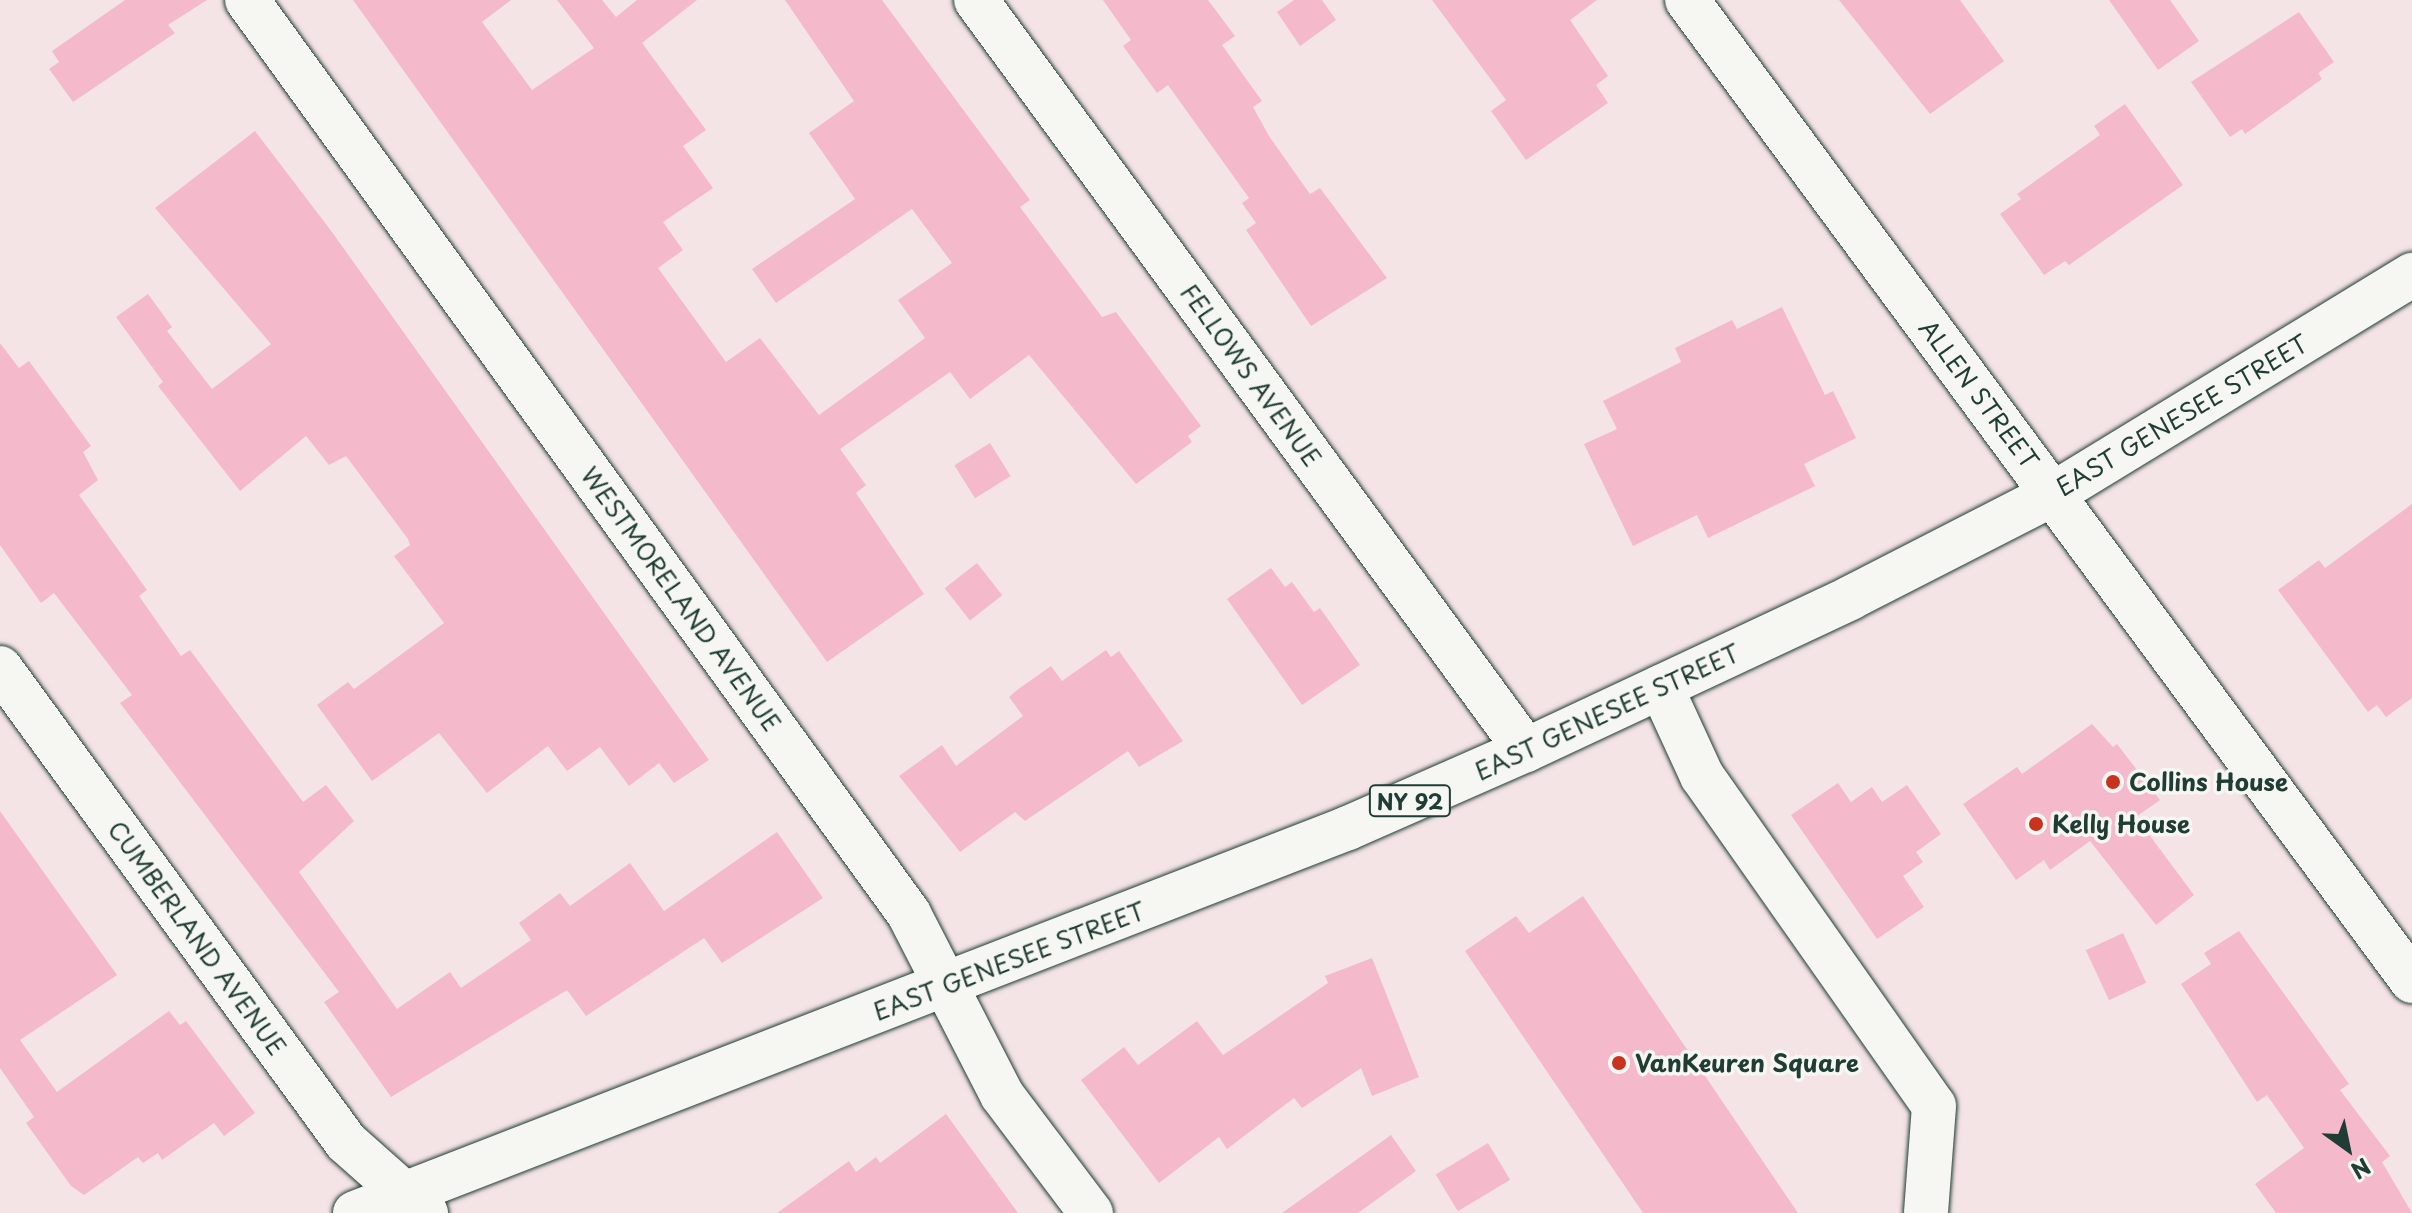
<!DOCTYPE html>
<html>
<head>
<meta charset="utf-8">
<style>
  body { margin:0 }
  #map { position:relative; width:2412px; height:1213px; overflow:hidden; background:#f5e4e6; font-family:"Playpen Sans",sans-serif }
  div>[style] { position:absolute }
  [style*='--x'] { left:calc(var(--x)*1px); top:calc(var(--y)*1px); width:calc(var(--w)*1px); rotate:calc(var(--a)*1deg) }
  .building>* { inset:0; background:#f4bacb; transform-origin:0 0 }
  .roads { filter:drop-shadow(0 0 2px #1f3d34) drop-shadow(0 0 2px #1f3d34) }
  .minor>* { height:44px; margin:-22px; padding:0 22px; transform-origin:22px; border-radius:22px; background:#f6f6f2 }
  .major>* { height:44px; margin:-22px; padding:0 22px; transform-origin:22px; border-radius:22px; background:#f6f6f2 }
  .dots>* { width:22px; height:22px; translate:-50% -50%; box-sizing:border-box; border:4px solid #f6f6f2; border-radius:50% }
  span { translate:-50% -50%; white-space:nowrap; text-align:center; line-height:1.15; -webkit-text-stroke:7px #f6f6f2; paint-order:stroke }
  .shield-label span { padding:2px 6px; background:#f6f6f2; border:2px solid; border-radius:6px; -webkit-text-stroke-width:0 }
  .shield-label { font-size:22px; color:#1f3d34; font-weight:700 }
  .street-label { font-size:24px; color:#1f3d34 }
  .poi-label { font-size:24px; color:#1f3d34; font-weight:700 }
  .left { translate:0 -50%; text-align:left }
  .north { position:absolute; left:2308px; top:1109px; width:80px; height:80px; -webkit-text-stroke:6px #f6f6f2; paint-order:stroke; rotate:147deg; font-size:22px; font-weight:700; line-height:32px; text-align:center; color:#1f3d34 }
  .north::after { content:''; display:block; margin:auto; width:28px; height:36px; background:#1f3d34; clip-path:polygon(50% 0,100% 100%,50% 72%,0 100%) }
</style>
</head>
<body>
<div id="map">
  <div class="building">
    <i style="clip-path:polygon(125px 0,207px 0,168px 25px,175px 33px,73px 102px,49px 69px,59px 62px,52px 51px)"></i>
    <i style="clip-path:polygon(353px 0,511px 0,482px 22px,532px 90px,594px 48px,557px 0,602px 0,616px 17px,637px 0,697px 0,642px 43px,706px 130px,683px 146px,713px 188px,663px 222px,683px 250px,658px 268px,726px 362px,760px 338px,819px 415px,925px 338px,898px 300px,952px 263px,912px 209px,776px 303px,752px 269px,855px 199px,809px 133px,854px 101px,785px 0,882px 0,1030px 200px,1020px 207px,1102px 317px,1116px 312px,1201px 426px,1188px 436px,1192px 442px,1136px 484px,1029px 355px,970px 399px,950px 372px,840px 449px,866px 485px,856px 493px,924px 594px,827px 662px)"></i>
    <i style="clip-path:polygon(1103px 0,1208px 0,1235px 36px,1222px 45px,1262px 101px,1253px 107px,1269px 136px,1310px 194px,1320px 188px,1387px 278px,1311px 326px,1246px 230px,1256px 223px,1242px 203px,1249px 198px,1168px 85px,1157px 93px,1123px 46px,1131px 40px)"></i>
    <i style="clip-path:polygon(1294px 0,1322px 0,1336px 20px,1300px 46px,1277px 12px)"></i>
    <i style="clip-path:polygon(1432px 0,1597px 0,1570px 20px,1608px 76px,1596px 85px,1608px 103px,1526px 160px,1491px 111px,1506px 100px)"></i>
    <i style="clip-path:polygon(1839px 0,1960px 0,2004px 61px,1930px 114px)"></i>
    <i style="clip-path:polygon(2109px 0,2170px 0,2199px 41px,2158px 70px)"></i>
    <i style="clip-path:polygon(2299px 12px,2334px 62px,2318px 73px,2322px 79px,2245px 134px,2242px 129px,2230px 137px,2191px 82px)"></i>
    <i style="clip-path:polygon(2125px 104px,2183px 185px,2069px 265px,2065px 261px,2044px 275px,2000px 214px,2021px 199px,2017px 194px,2100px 135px,2094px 126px)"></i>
    <i style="clip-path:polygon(255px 131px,332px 232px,709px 760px,674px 783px,659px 763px,629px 786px,600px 747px,567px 771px,548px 746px,487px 793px,439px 733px,372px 781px,317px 705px,348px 682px,354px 689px,444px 623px,394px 556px,410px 545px,408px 539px,346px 456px,329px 465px,306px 436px,240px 491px,158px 386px,163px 382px,116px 317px,148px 294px,172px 327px,167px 331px,212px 389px,271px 344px,155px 208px)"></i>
    <i style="clip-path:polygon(1782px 307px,1825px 395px,1833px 391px,1856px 438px,1804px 464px,1815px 486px,1708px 538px,1697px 515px,1633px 546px,1584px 444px,1617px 429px,1603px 401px,1681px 362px,1675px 348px,1732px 320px,1737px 329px)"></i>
    <i style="clip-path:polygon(0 343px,19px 368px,29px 361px,91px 446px,83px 452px,98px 480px,79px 495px,147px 590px,139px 596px,181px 656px,190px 650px,303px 802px,326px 785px,354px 821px,299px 872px,397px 1009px,450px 972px,461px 988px,531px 940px,519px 923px,560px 893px,570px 906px,630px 863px,664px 911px,777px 832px,823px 898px,722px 963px,704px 938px,586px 1016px,567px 990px,391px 1097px,324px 1002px,339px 992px,120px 703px,132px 695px,54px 593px,41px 603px,0 545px)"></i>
    <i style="left:990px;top:443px;width:39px;height:42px;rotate:58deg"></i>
    <i style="clip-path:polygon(2412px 504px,2412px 698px,2386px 717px,2377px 705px,2368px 712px,2278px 590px,2319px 560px,2325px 568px)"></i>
    <i style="left:977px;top:563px;width:41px;height:41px;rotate:52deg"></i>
    <i style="clip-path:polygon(1271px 568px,1285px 587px,1292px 582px,1314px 612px,1320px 608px,1360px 665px,1302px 705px,1227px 599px)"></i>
    <i style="clip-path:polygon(1106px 650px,1111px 657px,1119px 651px,1183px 741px,1139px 767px,1128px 751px,1025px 821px,1015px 812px,960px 852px,899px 776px,942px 745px,956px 766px,1023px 716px,1009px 697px,1017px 690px,1051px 666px,1062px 681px)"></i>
    <i style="clip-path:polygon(2092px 724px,2113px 747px,2117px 744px,2160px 800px,2136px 817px,2194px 895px,2156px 925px,2090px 841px,2050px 870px,2044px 860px,2016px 880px,1963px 804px,2017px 767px,2022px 774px)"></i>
    <i style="clip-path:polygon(1838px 783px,1851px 802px,1872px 787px,1882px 802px,1907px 785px,1941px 834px,1916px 852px,1923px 862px,1903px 876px,1924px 907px,1877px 939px,1791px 815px)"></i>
    <i style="clip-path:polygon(0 811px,117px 975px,20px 1040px,57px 1092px,169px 1011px,180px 1025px,186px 1021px,255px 1113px,224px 1136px,214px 1123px,162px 1160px,158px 1153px,143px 1163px,138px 1157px,84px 1195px,71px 1186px,26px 1123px,34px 1117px,0 1068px)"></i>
    <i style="clip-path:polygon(1583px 896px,1798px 1213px,1643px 1213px,1465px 951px,1516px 916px,1529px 933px)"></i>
    <i style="clip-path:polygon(2239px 931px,2349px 1084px,2340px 1090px,2390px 1156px,2382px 1162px,2412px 1213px,2276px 1213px,2255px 1184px,2304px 1148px,2267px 1095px,2257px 1102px,2181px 984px,2211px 964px,2204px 953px)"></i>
    <i style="left:2123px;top:933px;width:55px;height:41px;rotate:65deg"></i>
    <i style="clip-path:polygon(1372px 958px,1419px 1077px,1372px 1096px,1361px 1068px,1302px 1108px,1294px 1098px,1227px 1149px,1219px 1137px,1159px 1183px,1081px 1080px,1124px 1047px,1138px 1065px,1197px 1021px,1223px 1055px,1328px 983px,1325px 976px)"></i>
    <i style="clip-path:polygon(946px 1114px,1018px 1213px,777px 1213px,849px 1161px,856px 1172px,876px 1157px,880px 1163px)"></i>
    <i style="clip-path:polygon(1391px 1135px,1416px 1171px,1358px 1213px,1282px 1213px)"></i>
    <i style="left:1488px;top:1143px;width:43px;height:61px;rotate:59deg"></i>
  </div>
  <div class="roads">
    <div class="minor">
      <i style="--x:247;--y:0;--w:1129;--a:54.08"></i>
      <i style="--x:909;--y:914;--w:203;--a:62.8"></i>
      <i style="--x:1002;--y:1095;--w:148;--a:53"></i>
      <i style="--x:976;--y:0;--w:930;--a:53.75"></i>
      <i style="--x:1687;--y:0;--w:1220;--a:53.53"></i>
      <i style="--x:0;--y:668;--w:587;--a:53.87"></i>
      <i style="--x:346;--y:1142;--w:107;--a:41.6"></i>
      <i style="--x:1661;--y:687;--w:98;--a:65.3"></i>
      <i style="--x:1702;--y:776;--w:403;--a:54.9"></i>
      <i style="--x:1934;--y:1106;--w:107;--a:94.3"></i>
    </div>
    <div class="major">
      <i style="--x:355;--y:1213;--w:1065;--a:-21.19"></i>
      <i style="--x:1348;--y:828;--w:194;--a:-23.7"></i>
      <i style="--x:1526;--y:750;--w:358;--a:-25.1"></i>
      <i style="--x:1850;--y:598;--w:228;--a:-27.1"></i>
      <i style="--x:2053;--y:494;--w:421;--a:-31.4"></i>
    </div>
  </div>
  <div class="dots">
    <i style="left:2113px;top:782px;background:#c8321e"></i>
    <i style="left:2036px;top:824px;background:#c8321e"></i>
    <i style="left:1619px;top:1063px;background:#c8321e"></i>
  </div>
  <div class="shield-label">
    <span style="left:1410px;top:801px">NY 92</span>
  </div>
  <div class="street-label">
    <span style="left:1251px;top:375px;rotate:54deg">FELLOWS AVENUE</span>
    <span style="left:1979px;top:394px;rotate:53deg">ALLEN STREET</span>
    <span style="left:2182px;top:415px;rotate:-31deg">EAST GENESEE STREET</span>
    <span style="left:681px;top:599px;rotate:54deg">WESTMORELAND AVENUE</span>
    <span style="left:1607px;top:712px;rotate:-25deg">EAST GENESEE STREET</span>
    <span style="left:197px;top:938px;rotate:54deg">CUMBERLAND AVENUE</span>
    <span style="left:1009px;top:961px;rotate:-21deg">EAST GENESEE STREET</span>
  </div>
  <div class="poi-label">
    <span class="left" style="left:2129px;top:782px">Collins House</span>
    <span class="left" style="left:2052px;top:824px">Kelly House</span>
    <span class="left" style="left:1635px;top:1063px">VanKeuren Square</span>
  </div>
  <div class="north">N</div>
</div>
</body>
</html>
